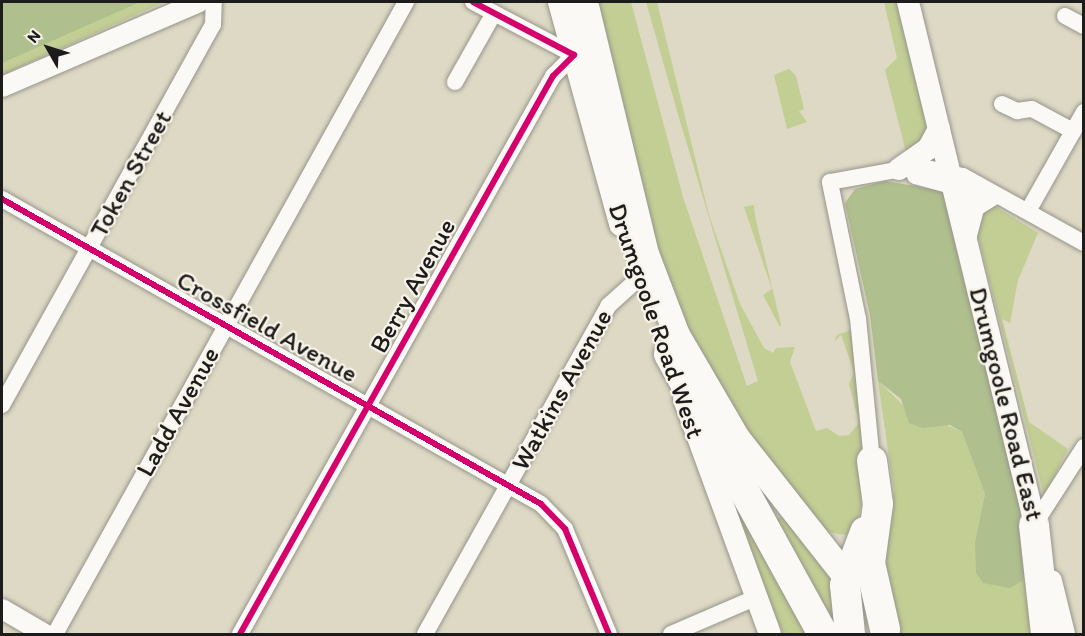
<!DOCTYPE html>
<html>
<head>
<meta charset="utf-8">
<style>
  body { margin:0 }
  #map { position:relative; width:1085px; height:636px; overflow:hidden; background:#ddd9c5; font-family:Itim,sans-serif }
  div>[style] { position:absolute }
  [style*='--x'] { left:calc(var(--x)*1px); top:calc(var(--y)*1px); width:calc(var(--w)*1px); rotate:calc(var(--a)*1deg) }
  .green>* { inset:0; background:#c2ce94 }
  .forest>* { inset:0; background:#afbf8d }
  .roads { filter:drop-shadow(0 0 2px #97958a) drop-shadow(0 0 2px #97958a) }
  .minor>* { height:16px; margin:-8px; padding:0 8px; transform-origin:8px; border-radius:8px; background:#faf9f6 }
  .tertiary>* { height:20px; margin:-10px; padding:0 10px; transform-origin:10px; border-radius:10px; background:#faf9f6 }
  .secondary>* { height:22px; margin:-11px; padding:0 11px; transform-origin:11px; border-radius:11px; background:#faf9f6 }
  .primary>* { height:26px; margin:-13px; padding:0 13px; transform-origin:13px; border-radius:13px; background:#faf9f6 }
  .motorway>* { height:30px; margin:-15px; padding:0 15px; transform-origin:15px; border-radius:15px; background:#faf9f6 }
  .cycleway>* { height:6px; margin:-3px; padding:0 3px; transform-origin:3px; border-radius:3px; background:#d6006c }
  span { translate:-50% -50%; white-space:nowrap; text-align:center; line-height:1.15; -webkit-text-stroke:4.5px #f7f3e8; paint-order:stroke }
  .street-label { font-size:26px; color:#1c1c1c }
  .frame { position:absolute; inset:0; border:3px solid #1c1c1c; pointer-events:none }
  .north { position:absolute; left:18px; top:18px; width:60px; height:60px; -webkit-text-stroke:4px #f7f3e8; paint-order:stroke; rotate:309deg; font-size:16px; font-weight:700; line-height:24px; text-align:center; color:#1c1c1c }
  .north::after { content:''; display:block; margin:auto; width:21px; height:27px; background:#1c1c1c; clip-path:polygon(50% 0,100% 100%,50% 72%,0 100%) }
</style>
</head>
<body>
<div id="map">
  <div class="green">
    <i style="clip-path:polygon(2px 2px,164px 2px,2px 75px)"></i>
    <i style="clip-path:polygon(593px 2px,631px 2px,683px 197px,747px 386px,758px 381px,677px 111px,646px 2px,657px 2px,709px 215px,740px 304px,764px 348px,773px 353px,776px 348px,795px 347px,790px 362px,816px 431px,827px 428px,839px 436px,849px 435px,859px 423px,849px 384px,854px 372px,841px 335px,834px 342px,837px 335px,851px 330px,862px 430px,861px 504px,857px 523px,846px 535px,826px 532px,744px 435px,665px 287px)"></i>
    <i style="clip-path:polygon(884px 2px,901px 2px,932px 135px,906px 152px,885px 70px,897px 58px)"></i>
    <i style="clip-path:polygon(789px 69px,796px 76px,804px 109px,799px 111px,807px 122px,787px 129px,774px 75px)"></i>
    <i style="clip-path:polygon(754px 205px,755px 216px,781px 325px,780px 327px,763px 295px,772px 289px,744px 207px)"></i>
    <i style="clip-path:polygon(993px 205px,1038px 233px,1018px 280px,1010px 323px,1002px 319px,1029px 422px,1068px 449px,1044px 496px,974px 220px)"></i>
    <i style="clip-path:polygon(878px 381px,904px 406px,962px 432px,985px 494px,975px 542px,1028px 569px,1043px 634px,900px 634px,885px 561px,894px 491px)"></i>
    <i style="clip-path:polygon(724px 484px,816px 634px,783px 634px)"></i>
    <i style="clip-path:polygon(784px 516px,841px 579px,837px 619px,829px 616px,772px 520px)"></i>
  </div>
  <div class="forest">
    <i style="clip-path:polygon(2px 2px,140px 2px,2px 63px)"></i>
    <i style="clip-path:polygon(885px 181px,944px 191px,1033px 553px,1022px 581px,1010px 588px,983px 583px,976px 573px,975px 542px,985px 494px,962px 432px,950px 425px,922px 428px,909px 423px,901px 399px,878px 381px,870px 315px,845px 203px,855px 189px)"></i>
  </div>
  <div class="roads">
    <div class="minor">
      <i style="--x:1065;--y:16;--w:21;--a:28"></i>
      <i style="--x:455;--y:82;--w:79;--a:-60.5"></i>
      <i style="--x:1002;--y:104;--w:17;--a:25"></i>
      <i style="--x:1017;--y:111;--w:15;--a:-8"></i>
      <i style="--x:1032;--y:109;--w:47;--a:28.2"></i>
      <i style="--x:915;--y:176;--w:80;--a:15.3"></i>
      <i style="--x:2;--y:199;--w:619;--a:29.5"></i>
      <i style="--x:541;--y:504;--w:35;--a:46"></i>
      <i style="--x:565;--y:529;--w:114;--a:67.3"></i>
      <i style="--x:1028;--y:211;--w:114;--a:-60.5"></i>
      <i style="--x:2;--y:405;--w:435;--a:-61"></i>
      <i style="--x:213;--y:25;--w:23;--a:-88"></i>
      <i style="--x:872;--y:461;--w:143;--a:-95.6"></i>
      <i style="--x:858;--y:319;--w:140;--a:-101.6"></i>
      <i style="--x:830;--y:182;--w:89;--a:-10.3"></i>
      <i style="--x:918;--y:166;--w:46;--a:12.5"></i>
      <i style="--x:963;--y:176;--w:138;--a:29"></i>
      <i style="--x:1034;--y:525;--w:93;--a:-57.3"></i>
      <i style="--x:55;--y:634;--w:723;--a:-60.95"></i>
      <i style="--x:240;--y:634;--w:640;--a:-60.71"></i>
      <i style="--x:553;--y:76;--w:30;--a:-45"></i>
      <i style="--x:574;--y:55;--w:114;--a:-152.3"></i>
      <i style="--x:425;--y:634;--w:376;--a:-60.8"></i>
      <i style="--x:608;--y:306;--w:42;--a:-42.1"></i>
      <i style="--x:671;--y:634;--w:91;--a:-23.2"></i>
    </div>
    <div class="tertiary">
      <i style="--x:2;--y:87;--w:215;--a:-23.3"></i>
      <i style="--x:2;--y:609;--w:50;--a:30.2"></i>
    </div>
    <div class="secondary">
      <i style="--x:908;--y:2;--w:554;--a:76.32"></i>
      <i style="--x:899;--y:169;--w:35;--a:-35"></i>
      <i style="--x:928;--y:149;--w:23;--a:-61"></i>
      <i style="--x:966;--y:235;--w:30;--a:-75"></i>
      <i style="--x:974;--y:206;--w:19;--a:-32"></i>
      <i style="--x:684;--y:399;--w:250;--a:69.9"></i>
      <i style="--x:1051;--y:581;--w:55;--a:76.2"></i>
    </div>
    <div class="primary">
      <i style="--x:561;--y:2;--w:230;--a:74.6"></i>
      <i style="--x:585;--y:2;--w:259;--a:76.4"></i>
      <i style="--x:646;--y:254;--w:87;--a:69.1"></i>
      <i style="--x:677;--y:335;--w:119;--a:59.8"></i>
      <i style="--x:737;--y:438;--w:178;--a:51.8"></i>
    </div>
    <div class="motorway">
      <i style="--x:669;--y:354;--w:320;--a:61.2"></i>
      <i style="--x:872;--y:461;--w:43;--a:82.1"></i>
      <i style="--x:878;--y:504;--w:60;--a:97.7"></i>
      <i style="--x:870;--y:563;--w:68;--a:77.2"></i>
      <i style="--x:1034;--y:525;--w:110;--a:83.7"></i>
      <i style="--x:850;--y:634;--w:49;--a:-95.8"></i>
      <i style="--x:845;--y:585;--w:57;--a:-69.3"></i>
    </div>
  </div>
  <div class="cycleway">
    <i style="--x:2;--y:199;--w:619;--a:29.5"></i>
    <i style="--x:541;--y:504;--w:35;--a:46"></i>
    <i style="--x:565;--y:529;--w:114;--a:67.3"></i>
    <i style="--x:240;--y:634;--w:640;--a:-60.71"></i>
    <i style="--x:553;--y:76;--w:30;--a:-45"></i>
    <i style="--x:574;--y:55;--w:114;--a:-152.3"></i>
  </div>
  <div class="street-label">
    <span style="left:131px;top:174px;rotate:-61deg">Token Street</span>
    <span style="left:413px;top:286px;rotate:-61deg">Berry Avenue</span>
    <span style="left:656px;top:321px;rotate:71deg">Drumgoole Road West</span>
    <span style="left:267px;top:327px;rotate:29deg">Crossfield Avenue</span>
    <span style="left:562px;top:390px;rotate:-61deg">Watkins Avenue</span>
    <span style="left:1006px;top:404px;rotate:76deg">Drumgoole Road East</span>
    <span style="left:178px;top:412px;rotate:-61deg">Ladd Avenue</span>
  </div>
  <div class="frame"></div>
  <div class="north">N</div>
</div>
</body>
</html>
